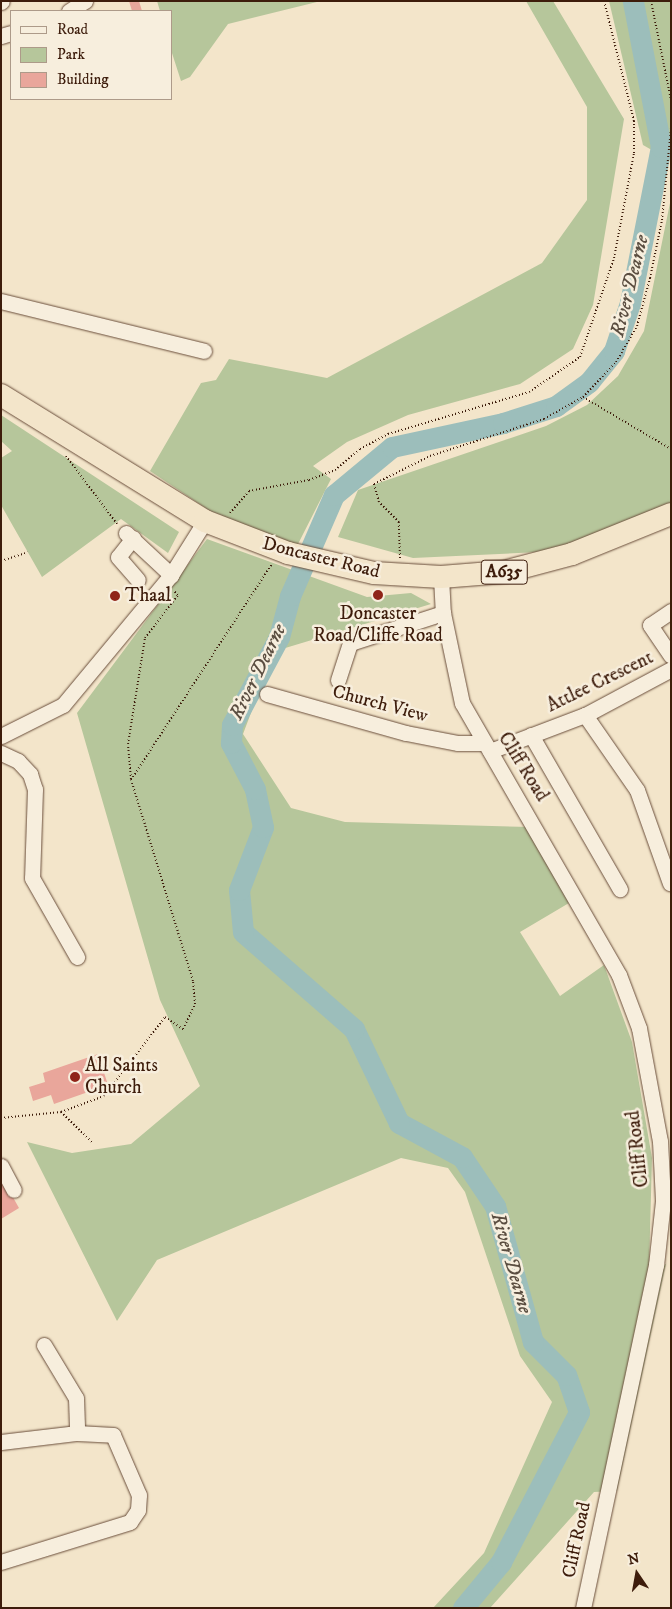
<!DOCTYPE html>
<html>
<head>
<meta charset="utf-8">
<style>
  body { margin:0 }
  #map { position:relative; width:672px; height:1609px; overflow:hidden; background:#f3e5ca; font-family:"IM FELL DW Pica",serif }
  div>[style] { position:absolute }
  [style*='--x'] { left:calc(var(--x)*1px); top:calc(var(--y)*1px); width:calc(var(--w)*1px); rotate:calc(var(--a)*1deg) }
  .green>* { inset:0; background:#b6c69b }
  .river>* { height:21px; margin:-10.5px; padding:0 10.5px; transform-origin:10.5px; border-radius:10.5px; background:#9cbebb }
  .building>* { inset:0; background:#e9a69b }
  .path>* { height:2px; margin-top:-1px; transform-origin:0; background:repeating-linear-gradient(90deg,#3d1c0b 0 1px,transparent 0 3.5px) }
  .roads { filter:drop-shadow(0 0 1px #6a4e3b) drop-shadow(0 0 1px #6a4e3b) }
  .minor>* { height:15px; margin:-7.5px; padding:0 7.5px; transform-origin:7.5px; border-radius:7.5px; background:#f7eedd }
  .highway>* { height:22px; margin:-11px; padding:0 11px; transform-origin:11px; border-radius:11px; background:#f3e5ca }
  .dots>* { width:14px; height:14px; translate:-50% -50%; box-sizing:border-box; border:2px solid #f7eedd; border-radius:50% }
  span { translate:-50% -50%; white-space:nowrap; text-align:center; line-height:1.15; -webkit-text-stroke:5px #f7eedd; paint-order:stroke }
  .shield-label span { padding:1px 4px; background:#f7eedd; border:1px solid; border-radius:4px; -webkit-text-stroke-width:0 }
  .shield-label { font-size:18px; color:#3d1c0b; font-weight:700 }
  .street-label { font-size:19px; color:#3d1c0b }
  .poi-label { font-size:19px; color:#3d1c0b }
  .left { translate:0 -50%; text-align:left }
  .water-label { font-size:20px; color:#5a4d40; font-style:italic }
  .frame { position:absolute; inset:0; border:2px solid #3d1c0b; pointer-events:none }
  .legend { position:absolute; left:10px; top:10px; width:162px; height:90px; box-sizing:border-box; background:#f7eedd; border:1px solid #ad9a89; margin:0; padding:6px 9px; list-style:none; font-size:15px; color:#3d1c0b }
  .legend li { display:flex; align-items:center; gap:10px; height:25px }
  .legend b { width:25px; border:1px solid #ad9a89 }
  .north { position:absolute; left:612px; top:1549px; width:50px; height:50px; -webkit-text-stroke:4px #f7eedd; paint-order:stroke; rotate:348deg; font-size:14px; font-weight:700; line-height:20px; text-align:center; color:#3d1c0b }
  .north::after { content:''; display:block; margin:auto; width:18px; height:22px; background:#3d1c0b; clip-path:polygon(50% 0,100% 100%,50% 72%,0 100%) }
</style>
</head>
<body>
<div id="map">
  <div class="green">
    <i style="clip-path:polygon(157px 1px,321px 1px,228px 24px,190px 77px,181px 81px,171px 50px,171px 11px,160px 11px)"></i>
    <i style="clip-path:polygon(526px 1px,553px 1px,624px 119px,593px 305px,573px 349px,520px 384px,408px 415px,347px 442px,313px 466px,331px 479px,297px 546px,210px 511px,150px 471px,201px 383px,216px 380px,229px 359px,327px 378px,542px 263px,587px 200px,587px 107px)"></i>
    <i style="clip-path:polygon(609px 1px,671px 1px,671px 161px,643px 145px)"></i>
    <i style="clip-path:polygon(671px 198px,671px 505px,593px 538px,539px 552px,413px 558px,338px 537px,358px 490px,546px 426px,587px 405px,618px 376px,644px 331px)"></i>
    <i style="clip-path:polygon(1px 415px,179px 532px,168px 553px,121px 519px,42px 577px,1px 505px,1px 458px,12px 451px,1px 441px)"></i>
    <i style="clip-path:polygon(207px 539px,367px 597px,411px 593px,431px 604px,282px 649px,262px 684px,243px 734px,291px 808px,345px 822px,530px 827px,569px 903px,520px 932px,560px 996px,604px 965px,632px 1042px,652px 1158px,649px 1268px,666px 1264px,617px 1491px,594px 1492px,490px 1608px,433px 1608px,484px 1553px,552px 1402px,520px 1356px,465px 1192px,448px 1168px,401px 1158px,157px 1260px,117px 1321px,27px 1142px,72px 1153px,131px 1144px,200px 1086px,160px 1000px,77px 713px)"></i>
  </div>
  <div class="river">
    <i style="--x:463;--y:1608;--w:60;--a:-50.4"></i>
    <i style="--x:501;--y:1562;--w:169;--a:-62.5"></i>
    <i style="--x:579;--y:1412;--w:39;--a:-109"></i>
    <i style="--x:566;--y:1375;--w:47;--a:-135"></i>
    <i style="--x:533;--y:1342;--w:141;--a:-105.6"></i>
    <i style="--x:495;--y:1206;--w:59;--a:-124"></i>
    <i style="--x:462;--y:1157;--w:72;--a:-151.6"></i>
    <i style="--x:399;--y:1123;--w:104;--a:-115.6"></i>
    <i style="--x:354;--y:1029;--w:147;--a:-138.9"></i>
    <i style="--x:243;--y:932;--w:42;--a:-95.4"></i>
    <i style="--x:239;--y:890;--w:67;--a:-69.1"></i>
    <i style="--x:263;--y:827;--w:39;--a:-102"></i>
    <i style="--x:255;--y:789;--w:52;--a:-117.6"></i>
    <i style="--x:231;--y:743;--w:18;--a:-87"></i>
    <i style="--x:232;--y:725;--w:100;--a:-61.9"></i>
    <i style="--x:279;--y:637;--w:42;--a:-75"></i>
    <i style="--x:290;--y:596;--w:110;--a:-66.5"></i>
    <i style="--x:334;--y:495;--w:75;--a:-39.6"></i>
    <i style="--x:392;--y:447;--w:114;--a:-12.2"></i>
    <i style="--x:503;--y:423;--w:56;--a:-17.8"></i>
    <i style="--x:556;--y:406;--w:41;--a:-36"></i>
    <i style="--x:589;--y:382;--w:40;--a:-51"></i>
    <i style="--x:614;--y:351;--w:51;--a:-71.6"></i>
    <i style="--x:630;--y:303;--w:159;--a:-78.8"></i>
    <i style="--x:661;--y:147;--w:149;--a:-100.9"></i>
  </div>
  <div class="building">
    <i style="clip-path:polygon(129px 1px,139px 1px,142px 11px,132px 11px)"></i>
    <i style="clip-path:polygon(98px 1054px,108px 1085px,54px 1104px,51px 1095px,33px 1101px,29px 1087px,45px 1082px,43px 1073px)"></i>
    <i style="clip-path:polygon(1px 1176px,19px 1208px,1px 1219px)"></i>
  </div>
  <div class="path">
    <i style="--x:651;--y:1;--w:101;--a:78.6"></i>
    <i style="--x:583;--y:397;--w:102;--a:30.6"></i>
    <i style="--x:66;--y:456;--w:85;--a:53.1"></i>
    <i style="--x:230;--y:513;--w:29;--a:-49"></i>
    <i style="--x:249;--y:491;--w:61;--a:-10.4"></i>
    <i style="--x:309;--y:480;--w:28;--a:-21"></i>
    <i style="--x:335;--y:470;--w:33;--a:-40"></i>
    <i style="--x:360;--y:449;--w:32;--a:-28"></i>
    <i style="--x:388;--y:434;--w:147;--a:-16.6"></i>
    <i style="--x:529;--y:392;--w:62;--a:-34.5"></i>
    <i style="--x:580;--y:357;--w:105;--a:-71"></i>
    <i style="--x:614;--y:258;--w:107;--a:-79.2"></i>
    <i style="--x:634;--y:153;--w:32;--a:-90"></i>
    <i style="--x:634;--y:121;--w:124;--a:-104"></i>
    <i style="--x:400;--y:558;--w:36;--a:-92"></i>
    <i style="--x:399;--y:522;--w:28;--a:-135"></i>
    <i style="--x:379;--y:502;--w:19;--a:-106"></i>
    <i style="--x:374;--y:484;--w:63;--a:-26.6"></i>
    <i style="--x:430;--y:456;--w:120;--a:-18"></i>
    <i style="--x:544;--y:419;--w:45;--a:-29.4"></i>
    <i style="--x:583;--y:397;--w:48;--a:-46.7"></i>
    <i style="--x:616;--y:362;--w:42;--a:-59.7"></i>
    <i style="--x:637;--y:326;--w:50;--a:-74.8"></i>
    <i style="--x:650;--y:278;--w:59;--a:-78.3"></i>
    <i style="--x:662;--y:220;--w:92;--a:-84.4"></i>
    <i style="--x:1;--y:561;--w:28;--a:-18"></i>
    <i style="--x:131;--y:779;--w:35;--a:-95"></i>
    <i style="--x:128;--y:744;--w:107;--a:-80.9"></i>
    <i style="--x:145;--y:638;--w:54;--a:-52.5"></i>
    <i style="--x:178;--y:595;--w:6;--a:-135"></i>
    <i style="--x:61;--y:1112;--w:43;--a:44.1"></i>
    <i style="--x:1;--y:1118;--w:60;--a:-5.7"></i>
    <i style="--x:61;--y:1112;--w:46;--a:-20.4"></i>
    <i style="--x:104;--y:1096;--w:100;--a:-52.3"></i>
    <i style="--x:165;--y:1017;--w:22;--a:34"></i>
    <i style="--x:183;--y:1029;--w:28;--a:-64"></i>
    <i style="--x:195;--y:1004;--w:23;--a:-95"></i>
    <i style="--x:193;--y:981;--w:210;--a:-107.1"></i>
    <i style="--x:131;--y:780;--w:258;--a:-56.9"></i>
  </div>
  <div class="roads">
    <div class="minor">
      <i style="--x:1;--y:2;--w:1;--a:-45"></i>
      <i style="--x:69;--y:11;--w:19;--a:-32"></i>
      <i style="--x:1;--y:36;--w:10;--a:-17"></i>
      <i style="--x:1;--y:301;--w:209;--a:13.8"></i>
      <i style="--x:126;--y:533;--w:62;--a:43"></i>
      <i style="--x:133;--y:538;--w:24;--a:128"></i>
      <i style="--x:118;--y:557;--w:30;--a:49"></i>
      <i style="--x:441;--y:577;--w:36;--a:87"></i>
      <i style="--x:443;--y:613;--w:92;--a:78.1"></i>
      <i style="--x:462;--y:703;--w:314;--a:60"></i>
      <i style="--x:619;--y:975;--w:57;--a:69.3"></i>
      <i style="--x:639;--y:1028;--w:115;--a:79.5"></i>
      <i style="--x:660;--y:1141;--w:60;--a:87.1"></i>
      <i style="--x:663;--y:1201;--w:64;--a:96.2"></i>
      <i style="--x:656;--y:1265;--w:351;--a:102"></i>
      <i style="--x:671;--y:611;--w:25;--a:146"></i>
      <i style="--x:650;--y:625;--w:37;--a:56"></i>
      <i style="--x:338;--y:680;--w:39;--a:-72"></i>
      <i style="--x:350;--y:643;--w:98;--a:-17.9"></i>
      <i style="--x:267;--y:694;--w:144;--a:15.7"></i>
      <i style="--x:406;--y:733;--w:53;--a:10.9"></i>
      <i style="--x:458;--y:743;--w:26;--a:0"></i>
      <i style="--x:585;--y:715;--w:91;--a:55.3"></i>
      <i style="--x:637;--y:790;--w:99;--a:70.5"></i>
      <i style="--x:531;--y:735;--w:178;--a:60"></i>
      <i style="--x:1;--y:736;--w:69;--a:-26.6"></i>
      <i style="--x:63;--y:705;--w:169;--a:-50.3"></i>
      <i style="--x:171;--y:575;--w:64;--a:-57.8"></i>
      <i style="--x:490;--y:751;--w:102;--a:-20.8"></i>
      <i style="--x:585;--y:715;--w:98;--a:-28.1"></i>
      <i style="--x:1;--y:753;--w:19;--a:25"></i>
      <i style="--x:18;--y:761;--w:18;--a:47"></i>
      <i style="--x:30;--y:774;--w:16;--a:72"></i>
      <i style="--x:35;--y:789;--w:89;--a:91.9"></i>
      <i style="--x:32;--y:878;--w:91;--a:60.3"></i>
      <i style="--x:1;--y:1166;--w:27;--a:62"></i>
      <i style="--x:44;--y:1345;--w:62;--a:58.9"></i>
      <i style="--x:76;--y:1398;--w:35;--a:88"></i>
      <i style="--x:1;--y:1442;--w:77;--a:-6.8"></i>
      <i style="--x:77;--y:1433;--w:36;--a:3"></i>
      <i style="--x:113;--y:1435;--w:65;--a:66.6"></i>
      <i style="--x:139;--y:1495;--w:15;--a:94"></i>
      <i style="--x:138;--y:1510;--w:14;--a:124"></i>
      <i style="--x:130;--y:1522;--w:135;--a:162.8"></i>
    </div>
    <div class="highway">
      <i style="--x:1;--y:395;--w:240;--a:31.7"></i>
      <i style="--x:205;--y:521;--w:89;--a:21.1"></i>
      <i style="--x:288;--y:553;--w:88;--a:13.1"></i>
      <i style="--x:374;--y:573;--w:67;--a:3.4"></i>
      <i style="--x:441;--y:577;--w:63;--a:-4.5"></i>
      <i style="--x:504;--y:572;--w:70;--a:-14.8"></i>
      <i style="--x:572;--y:554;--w:107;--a:-22"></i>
    </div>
  </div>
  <div class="dots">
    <i style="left:378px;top:595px;background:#8f2418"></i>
    <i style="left:115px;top:596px;background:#8f2418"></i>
    <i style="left:75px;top:1077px;background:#8f2418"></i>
  </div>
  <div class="shield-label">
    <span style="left:504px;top:572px">A635</span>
  </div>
  <div class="street-label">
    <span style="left:321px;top:558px;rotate:14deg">Doncaster Road</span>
    <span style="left:600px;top:682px;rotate:-26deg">Attlee Crescent</span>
    <span style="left:380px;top:704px;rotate:15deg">Church View</span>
    <span style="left:523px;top:767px;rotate:58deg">Cliff Road</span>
    <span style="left:638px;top:1149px;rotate:-97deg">Cliff Road</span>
    <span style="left:577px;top:1540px;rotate:-78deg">Cliff Road</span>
  </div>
  <div class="poi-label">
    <span class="left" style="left:125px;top:596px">Thaal</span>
    <span style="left:378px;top:625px">Doncaster<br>Road/Cliffe Road</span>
    <span class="left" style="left:85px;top:1077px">All Saints<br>Church</span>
  </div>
  <div class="water-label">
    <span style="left:630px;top:286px;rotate:-76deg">River Dearne</span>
    <span style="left:258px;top:672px;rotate:-64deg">River Dearne</span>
    <span style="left:511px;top:1263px;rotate:74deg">River Dearne</span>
  </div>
  <div class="frame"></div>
  <ul class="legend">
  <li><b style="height:6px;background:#f7eedd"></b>Road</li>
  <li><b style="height:14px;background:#b6c69b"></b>Park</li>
  <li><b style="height:14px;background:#e9a69b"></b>Building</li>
  </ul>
  <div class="north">N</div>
</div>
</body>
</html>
